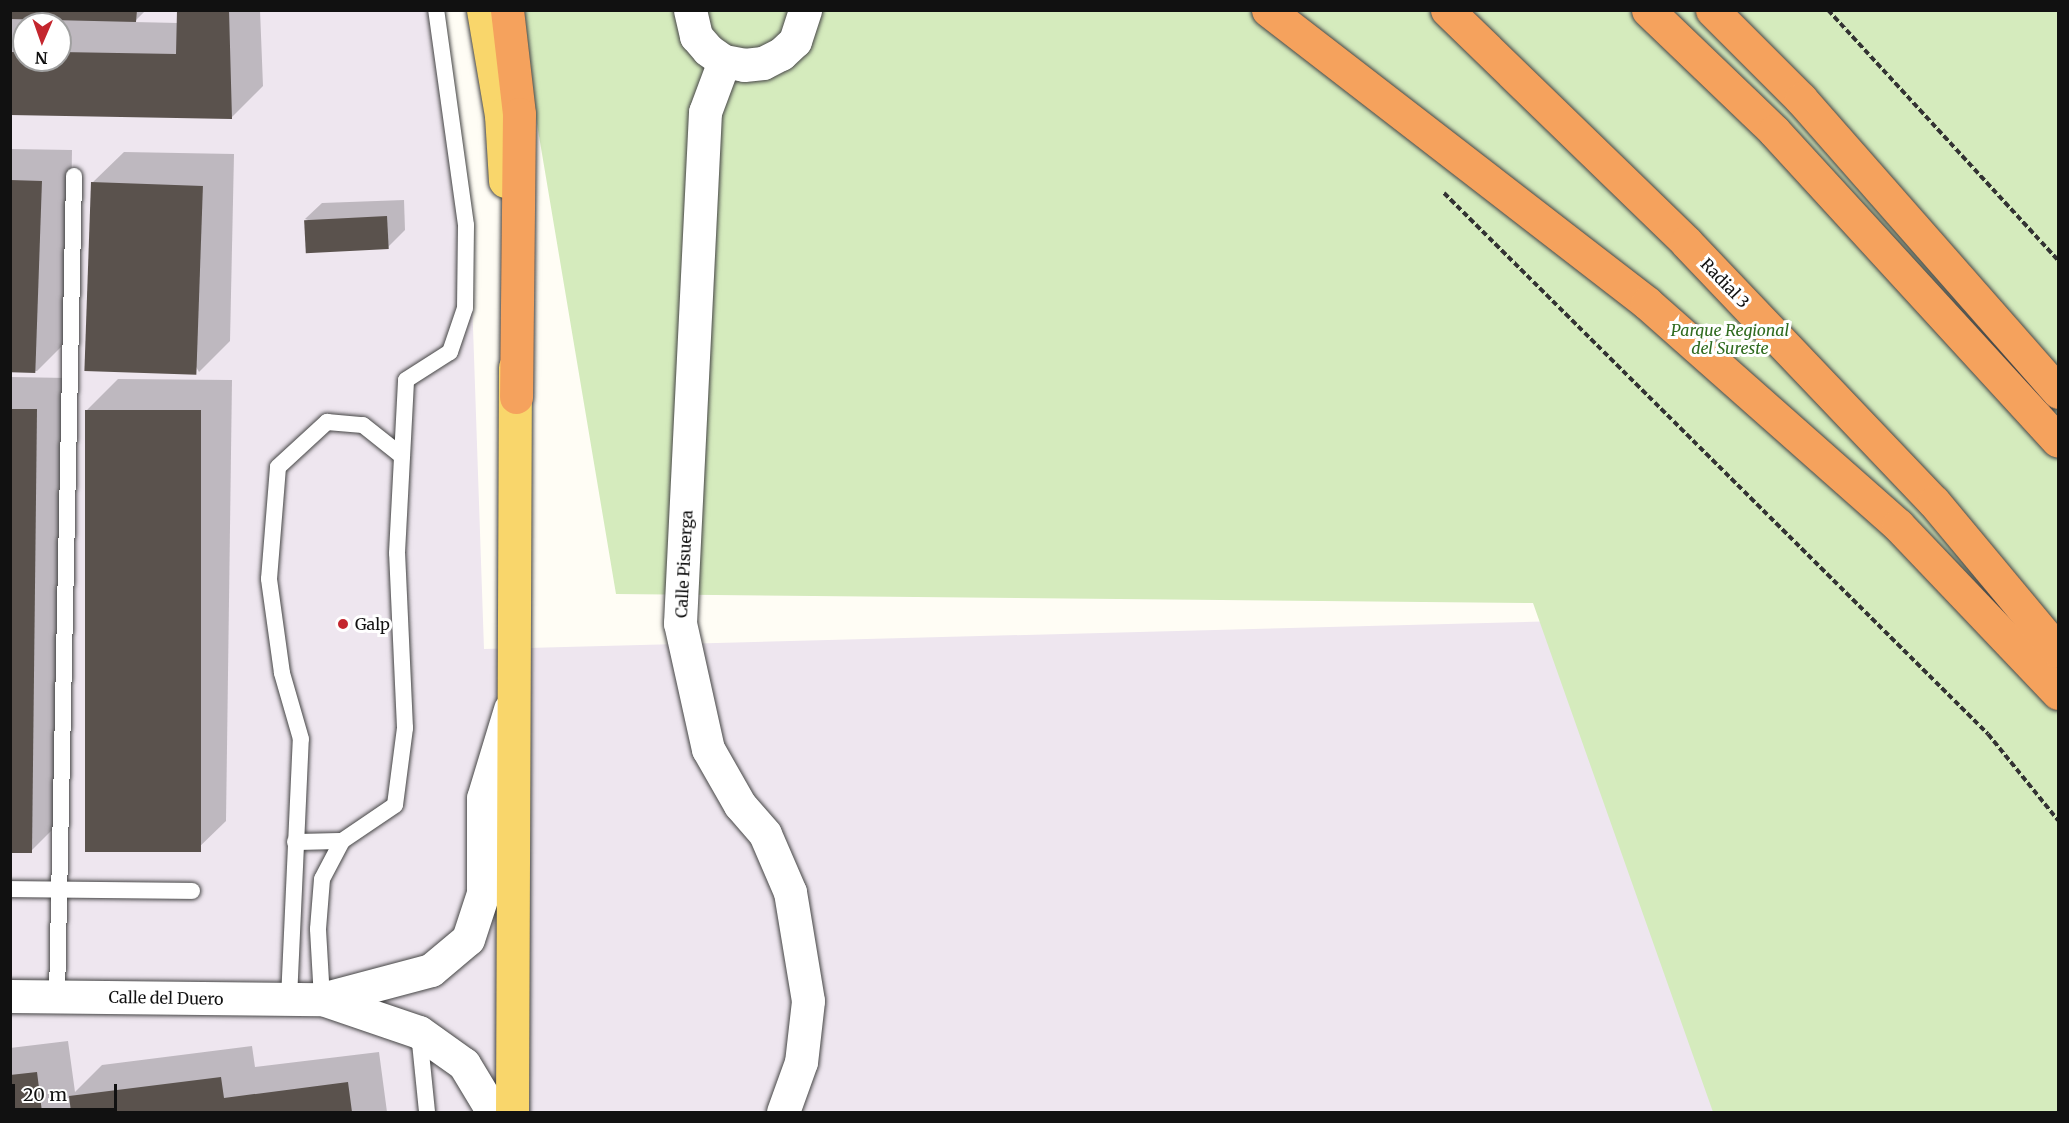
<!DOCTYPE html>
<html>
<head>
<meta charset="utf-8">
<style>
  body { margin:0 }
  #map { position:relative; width:2069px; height:1123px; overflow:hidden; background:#fffdf5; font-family:Merriweather,serif }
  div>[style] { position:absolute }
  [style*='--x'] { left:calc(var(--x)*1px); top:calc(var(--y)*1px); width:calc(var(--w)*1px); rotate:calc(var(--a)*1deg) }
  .industrial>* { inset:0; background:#eee6ef }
  .green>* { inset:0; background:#d5ebbd }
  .shadow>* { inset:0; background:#0003 }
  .building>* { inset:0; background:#5a524d; transform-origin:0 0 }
  .path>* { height:4px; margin-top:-2px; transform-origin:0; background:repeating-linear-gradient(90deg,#333 0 6px,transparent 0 9px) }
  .roads { filter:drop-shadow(0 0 2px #444) drop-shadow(0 0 2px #444) }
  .lane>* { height:16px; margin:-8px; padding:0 8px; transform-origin:8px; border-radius:8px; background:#fff }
  .street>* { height:33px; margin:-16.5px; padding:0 16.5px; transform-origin:16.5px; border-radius:16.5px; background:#fff }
  .primary>* { height:33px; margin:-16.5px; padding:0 16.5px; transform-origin:16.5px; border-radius:16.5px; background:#f9d66b }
  .highway>* { height:33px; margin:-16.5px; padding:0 16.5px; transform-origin:16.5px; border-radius:16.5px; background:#f5a25d }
  .dots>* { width:16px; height:16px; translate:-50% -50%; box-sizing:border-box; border:3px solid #fff; border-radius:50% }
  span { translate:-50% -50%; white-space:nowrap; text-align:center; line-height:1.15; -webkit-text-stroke:6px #fff; paint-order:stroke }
  .street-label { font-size:16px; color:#111 }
  .park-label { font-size:16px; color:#2f6b1f; font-style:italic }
  .poi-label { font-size:16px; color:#111 }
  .left { translate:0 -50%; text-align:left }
  .frame { position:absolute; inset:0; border:12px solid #111; pointer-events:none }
  .north { position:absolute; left:12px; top:12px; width:60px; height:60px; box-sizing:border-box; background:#fff; border:2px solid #a0a0a0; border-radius:50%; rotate:182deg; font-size:16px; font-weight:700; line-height:24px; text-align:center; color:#111 }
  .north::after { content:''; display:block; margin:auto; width:21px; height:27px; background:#c4262e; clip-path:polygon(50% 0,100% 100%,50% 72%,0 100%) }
  .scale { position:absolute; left:12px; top:1084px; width:105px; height:27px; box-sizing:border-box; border:3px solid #111; border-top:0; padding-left:8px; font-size:18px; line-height:21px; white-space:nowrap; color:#111; -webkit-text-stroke:4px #fff; paint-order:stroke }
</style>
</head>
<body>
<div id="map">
  <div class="industrial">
    <i style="clip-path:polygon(evenodd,10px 11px,431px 11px,468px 181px,484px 649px,1560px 621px,1735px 1112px,11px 1112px,10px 11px,24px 24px,60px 24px,60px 60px,24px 60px,24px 24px)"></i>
  </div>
  <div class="green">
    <i style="clip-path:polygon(518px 11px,2058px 11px,2058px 1112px,1713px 1112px,1533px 603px,616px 594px)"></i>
  </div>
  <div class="shadow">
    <i style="clip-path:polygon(evenodd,10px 10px,146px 10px,134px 22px,178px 23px,178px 10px,260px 10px,263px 86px,231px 118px,10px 114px,10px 10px,24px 24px,60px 24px,60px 60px,24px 60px,24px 24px)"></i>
    <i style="clip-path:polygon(10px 149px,72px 150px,69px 339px,37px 371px,10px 370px)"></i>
    <i style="clip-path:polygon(124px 152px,234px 154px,230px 341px,199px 372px,92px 183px)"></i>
    <i style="clip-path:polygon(404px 200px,405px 230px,388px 247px,305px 219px,322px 203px)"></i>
    <i style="clip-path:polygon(10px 377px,68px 378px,62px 820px,31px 851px,10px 851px)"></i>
    <i style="clip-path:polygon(118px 379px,232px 380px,226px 821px,194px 852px,87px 410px)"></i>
    <i style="clip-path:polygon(68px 1041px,75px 1092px,102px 1065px,252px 1046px,255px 1067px,379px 1052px,387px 1112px,10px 1112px,10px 1048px)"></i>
  </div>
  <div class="building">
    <i style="clip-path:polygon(10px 10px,137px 10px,136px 22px,10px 19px)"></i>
    <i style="clip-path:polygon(177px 10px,229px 10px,232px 119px,10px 115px,10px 52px,24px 52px,24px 60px,60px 60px,60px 52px,176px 54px)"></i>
    <i style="left:10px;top:180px;width:32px;height:192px;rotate:2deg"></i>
    <i style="left:91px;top:182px;width:112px;height:189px;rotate:2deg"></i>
    <i style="left:387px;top:216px;width:33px;height:83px;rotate:87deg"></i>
    <i style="clip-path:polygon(10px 409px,37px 409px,32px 853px,10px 853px)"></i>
    <i style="left:85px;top:410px;width:116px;height:442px"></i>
    <i style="clip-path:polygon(37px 1072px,42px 1112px,10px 1112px,10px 1075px)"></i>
    <i style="clip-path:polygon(221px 1077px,224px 1098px,348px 1082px,352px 1112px,71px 1112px,69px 1096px)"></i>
  </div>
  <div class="path">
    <i style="--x:1828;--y:10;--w:340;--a:47.4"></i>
    <i style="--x:1444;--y:193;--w:767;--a:44.84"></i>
    <i style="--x:1988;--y:734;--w:111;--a:50.9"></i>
  </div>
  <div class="roads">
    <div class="lane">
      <i style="--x:295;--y:842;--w:47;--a:-1.2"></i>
      <i style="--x:10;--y:889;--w:182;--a:0.6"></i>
      <i style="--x:57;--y:996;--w:820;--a:-88.81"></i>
      <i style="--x:289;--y:999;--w:260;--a:-87.4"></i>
      <i style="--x:301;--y:739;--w:69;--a:-106.1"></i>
      <i style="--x:282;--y:673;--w:95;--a:-97.9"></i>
      <i style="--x:269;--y:579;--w:112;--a:-85.4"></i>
      <i style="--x:278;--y:467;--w:67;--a:-42.6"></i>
      <i style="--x:327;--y:422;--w:36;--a:5"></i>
      <i style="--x:363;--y:425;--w:50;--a:38.5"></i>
      <i style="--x:322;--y:999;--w:70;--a:-93.3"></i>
      <i style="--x:318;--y:929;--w:50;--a:-85.4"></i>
      <i style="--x:322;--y:879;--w:43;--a:-62.2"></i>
      <i style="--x:342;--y:841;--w:64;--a:-34.2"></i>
      <i style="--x:395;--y:805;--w:78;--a:-82.6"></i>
      <i style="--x:405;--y:728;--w:175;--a:-92.6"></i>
      <i style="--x:397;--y:553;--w:173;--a:-87"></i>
      <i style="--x:406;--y:380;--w:52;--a:-32.5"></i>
      <i style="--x:450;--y:352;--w:46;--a:-71.2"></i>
      <i style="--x:465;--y:308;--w:83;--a:-89.3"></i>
      <i style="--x:466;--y:225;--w:217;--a:-97.9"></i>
      <i style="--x:419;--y:1033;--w:79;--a:84.2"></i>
    </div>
    <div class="street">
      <i style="--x:690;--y:10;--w:27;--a:77"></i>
      <i style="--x:696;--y:36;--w:18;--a:49"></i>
      <i style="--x:708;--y:50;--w:19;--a:35"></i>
      <i style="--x:724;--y:61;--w:20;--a:11"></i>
      <i style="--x:744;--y:65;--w:19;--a:-6"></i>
      <i style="--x:763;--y:63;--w:20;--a:-27"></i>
      <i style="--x:781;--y:54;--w:19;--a:-43"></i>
      <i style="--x:795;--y:41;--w:33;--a:-72"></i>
      <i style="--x:724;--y:61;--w:54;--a:110.4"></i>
      <i style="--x:705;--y:112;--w:512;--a:92.8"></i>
      <i style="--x:680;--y:623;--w:129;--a:77.5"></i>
      <i style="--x:708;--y:749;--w:64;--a:60.3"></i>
      <i style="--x:740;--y:805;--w:38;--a:49"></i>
      <i style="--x:765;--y:834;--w:63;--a:66.7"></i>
      <i style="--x:790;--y:892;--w:110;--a:80.6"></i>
      <i style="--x:808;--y:1001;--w:61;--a:96.5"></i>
      <i style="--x:801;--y:1062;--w:53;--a:109.8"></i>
      <i style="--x:10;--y:996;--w:312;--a:0.6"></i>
      <i style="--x:322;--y:999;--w:113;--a:-14.9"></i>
      <i style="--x:431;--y:970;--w:48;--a:-40"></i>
      <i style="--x:468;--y:939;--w:48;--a:-71.9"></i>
      <i style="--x:483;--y:893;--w:95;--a:-90"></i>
      <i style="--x:483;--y:798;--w:93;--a:-73.1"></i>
      <i style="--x:322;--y:999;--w:102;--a:18.8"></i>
      <i style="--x:419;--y:1032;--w:55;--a:35.4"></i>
      <i style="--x:464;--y:1064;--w:56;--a:58.9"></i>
    </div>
    <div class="primary">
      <i style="--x:483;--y:10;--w:107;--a:80.3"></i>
      <i style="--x:501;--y:115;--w:66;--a:86.5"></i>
      <i style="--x:512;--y:1112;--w:745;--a:-89.77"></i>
    </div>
    <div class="highway">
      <i style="--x:507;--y:10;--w:105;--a:83.4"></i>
      <i style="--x:519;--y:114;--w:283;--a:90.6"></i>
      <i style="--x:1268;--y:10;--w:479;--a:37.7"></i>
      <i style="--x:1647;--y:303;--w:335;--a:41.5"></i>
      <i style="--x:1898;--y:525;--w:232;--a:46.4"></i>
      <i style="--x:1447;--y:10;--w:333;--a:44.1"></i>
      <i style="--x:1686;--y:242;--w:359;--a:46.4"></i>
      <i style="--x:1934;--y:502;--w:194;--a:50.2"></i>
      <i style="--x:1648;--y:10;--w:175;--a:43.8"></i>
      <i style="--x:1774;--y:131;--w:420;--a:47.5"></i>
      <i style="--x:1712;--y:10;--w:126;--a:45"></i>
      <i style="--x:1801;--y:99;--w:390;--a:48.7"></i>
    </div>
  </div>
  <div class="dots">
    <i style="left:343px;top:624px;background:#c4262e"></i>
  </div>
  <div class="street-label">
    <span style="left:1725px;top:283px;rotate:46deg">Radial 3</span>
    <span style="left:684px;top:564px;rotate:-87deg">Calle Pisuerga</span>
    <span style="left:166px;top:998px;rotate:1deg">Calle del Duero</span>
  </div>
  <div class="park-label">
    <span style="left:1730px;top:339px">Parque Regional<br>del Sureste</span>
  </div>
  <div class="poi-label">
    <span class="left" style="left:355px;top:624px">Galp</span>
  </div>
  <div class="frame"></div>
  <div class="north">N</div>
  <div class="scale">20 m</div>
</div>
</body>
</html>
